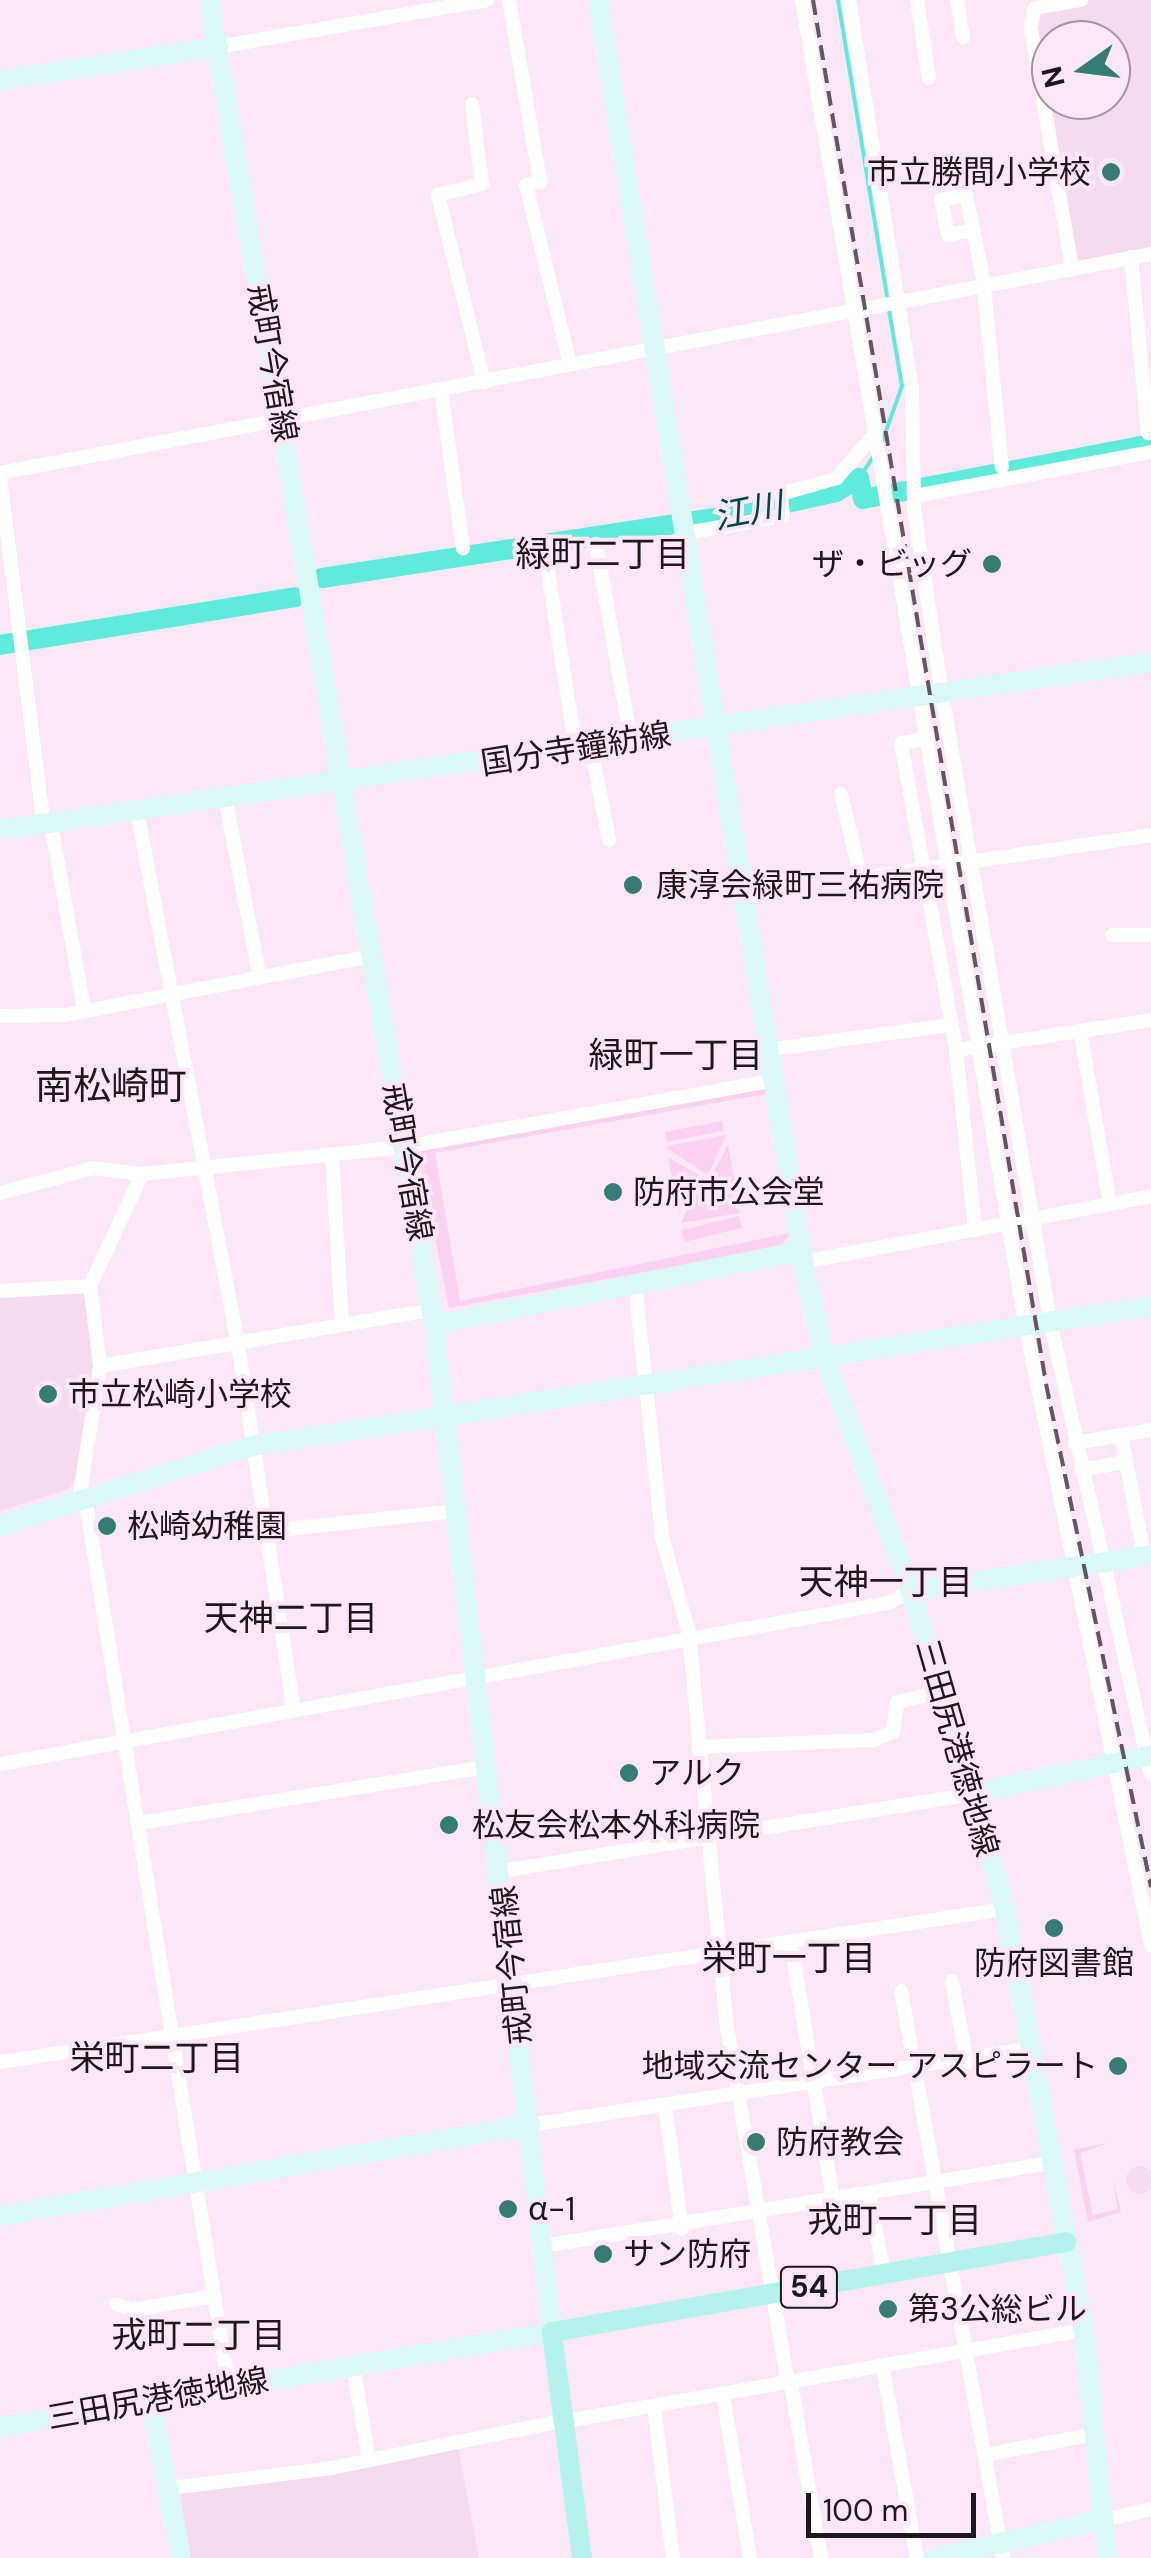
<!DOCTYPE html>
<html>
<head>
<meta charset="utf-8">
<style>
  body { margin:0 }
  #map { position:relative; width:1151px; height:2558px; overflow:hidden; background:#fce7f6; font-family:"DM Sans","Noto Sans JP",sans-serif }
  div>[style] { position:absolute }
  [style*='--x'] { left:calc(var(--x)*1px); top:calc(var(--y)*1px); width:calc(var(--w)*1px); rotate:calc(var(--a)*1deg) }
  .built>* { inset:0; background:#f6daee }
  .round { border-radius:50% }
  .green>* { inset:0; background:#fad1ef; transform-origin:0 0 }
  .stream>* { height:4px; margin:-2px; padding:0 2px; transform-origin:2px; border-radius:2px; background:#5eebdc }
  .river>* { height:20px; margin:-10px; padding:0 10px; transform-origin:10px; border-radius:10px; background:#5eebdc }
  .street>* { height:14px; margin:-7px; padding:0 7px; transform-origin:7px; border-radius:7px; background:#fff }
  .secondary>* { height:20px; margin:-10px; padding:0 10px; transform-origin:10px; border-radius:10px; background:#daf8f5 }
  .primary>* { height:20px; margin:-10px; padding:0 10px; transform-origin:10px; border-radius:10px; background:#b5f2eb }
  .rail>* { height:4px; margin-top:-2px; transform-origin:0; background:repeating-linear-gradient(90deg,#62575f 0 15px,transparent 0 23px) }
  .dots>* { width:28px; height:28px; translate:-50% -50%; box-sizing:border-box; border:5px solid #fce7f6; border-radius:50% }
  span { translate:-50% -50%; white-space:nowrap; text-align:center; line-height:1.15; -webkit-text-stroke:8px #fce7f6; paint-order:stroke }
  .shield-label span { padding:2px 8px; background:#fce7f6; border:2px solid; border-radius:8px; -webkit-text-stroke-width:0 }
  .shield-label { font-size:30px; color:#1e171c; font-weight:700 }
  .poi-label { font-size:32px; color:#1e171c }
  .right { translate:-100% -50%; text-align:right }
  .left { translate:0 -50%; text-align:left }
  .street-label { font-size:32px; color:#1e171c }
  .water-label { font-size:35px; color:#034641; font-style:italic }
  .neighbourhood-label { font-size:35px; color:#1e171c }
  .quarter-label { font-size:38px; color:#1e171c }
  .north { position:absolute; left:1031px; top:20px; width:100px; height:100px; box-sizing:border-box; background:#fce7f6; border:2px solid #a3949f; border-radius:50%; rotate:256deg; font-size:28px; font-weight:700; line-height:40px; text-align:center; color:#1e171c }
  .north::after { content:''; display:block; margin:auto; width:35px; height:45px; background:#357c74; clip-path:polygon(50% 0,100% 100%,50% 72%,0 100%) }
  .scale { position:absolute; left:806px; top:2493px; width:170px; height:45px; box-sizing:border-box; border:5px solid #1e171c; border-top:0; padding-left:12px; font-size:30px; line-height:35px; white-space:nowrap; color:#1e171c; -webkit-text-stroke:8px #fce7f6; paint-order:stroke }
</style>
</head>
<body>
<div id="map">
  <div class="built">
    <i style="clip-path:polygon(evenodd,1081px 0,1151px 0,1151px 254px,1072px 268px,1031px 28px,1035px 8px,1081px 0,1051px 40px,1111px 40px,1111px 100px,1051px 100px,1051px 40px)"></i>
    <i style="clip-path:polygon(85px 1292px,93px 1368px,77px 1475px,70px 1488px,0 1511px,0 1296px)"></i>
    <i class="round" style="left:1126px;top:2166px;width:28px;height:28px"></i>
    <i style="clip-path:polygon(458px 2447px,479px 2558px,190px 2558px,180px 2493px)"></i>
  </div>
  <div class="green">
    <i style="clip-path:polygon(763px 1087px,771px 1093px,435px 1153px,460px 1301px,790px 1233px,781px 1247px,449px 1308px,418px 1150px)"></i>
    <i style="left:722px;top:1121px;width:10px;height:58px;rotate:79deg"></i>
    <i style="clip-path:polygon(726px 1135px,708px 1175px,668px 1149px,667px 1146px)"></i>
    <i style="clip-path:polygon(728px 1145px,739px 1205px,707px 1185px)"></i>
    <i style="clip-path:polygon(668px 1157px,699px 1175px,679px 1213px)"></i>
    <i style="clip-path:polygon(699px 1185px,739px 1210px,740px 1213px,681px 1223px)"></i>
    <i style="left:739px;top:1216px;width:12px;height:59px;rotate:76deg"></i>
    <i style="clip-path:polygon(1108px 2143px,1080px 2153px,1093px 2215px,1118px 2209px,1112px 2176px,1121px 2212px,1088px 2222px,1074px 2150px)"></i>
  </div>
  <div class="stream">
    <i style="--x:838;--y:0;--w:305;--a:80.6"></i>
    <i style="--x:881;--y:445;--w:63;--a:-70.4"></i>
    <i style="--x:902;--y:386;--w:77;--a:-99.7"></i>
    <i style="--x:859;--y:478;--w:25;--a:-56"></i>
  </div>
  <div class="river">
    <i style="--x:322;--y:578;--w:412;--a:-8.7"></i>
    <i style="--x:729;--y:516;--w:110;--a:-12.6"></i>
    <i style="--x:836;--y:492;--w:27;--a:-31"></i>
    <i style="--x:859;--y:478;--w:21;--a:79"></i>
    <i style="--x:863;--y:499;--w:293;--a:-10.8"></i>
    <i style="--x:0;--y:645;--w:299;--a:-9.2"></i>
  </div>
  <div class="street">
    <i style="--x:509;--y:0;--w:185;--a:80.3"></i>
    <i style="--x:540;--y:182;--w:14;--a:168"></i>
    <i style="--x:526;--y:185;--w:184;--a:76.2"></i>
    <i style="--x:802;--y:0;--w:1342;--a:80.43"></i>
    <i style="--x:1025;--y:1323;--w:635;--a:78.55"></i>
    <i style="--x:849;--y:0;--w:395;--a:80.8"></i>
    <i style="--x:912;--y:390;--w:119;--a:89"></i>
    <i style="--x:914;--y:509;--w:187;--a:81.4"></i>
    <i style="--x:942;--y:694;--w:635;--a:80.21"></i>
    <i style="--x:1050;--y:1320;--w:465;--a:77.5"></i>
    <i style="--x:917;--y:0;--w:79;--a:81.3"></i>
    <i style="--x:957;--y:0;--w:38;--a:81"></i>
    <i style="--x:218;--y:47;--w:273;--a:-9.9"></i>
    <i style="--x:472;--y:104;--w:81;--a:82.9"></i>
    <i style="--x:482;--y:184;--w:45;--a:166"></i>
    <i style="--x:438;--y:195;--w:193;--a:76.2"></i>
    <i style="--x:973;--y:230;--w:25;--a:169"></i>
    <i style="--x:948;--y:235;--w:36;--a:-101"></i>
    <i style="--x:941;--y:200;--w:25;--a:-11"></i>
    <i style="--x:966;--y:195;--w:85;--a:78.4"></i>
    <i style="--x:983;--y:278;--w:190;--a:84.3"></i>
    <i style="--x:1131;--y:257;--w:177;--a:84.5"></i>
    <i style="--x:1072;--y:268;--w:243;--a:-99.7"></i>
    <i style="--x:1031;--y:28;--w:20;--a:-79"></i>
    <i style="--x:1035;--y:8;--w:47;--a:-9.9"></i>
    <i style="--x:441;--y:390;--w:160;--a:82.1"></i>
    <i style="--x:0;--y:473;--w:1172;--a:-10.77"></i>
    <i style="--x:0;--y:478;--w:350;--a:82.8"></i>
    <i style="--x:920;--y:495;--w:235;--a:-10.5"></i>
    <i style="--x:686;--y:533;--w:98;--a:-9.9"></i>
    <i style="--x:783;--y:516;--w:22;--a:-95"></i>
    <i style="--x:781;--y:494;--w:58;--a:-15.9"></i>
    <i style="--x:837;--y:478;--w:54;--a:-49.5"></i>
    <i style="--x:596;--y:544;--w:200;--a:79.9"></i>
    <i style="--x:548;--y:571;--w:180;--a:81.1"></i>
    <i style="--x:922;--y:739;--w:21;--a:169"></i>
    <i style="--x:901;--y:743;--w:312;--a:79.8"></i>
    <i style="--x:956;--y:1050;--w:180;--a:83.9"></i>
    <i style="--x:591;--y:747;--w:95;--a:79"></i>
    <i style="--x:841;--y:794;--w:86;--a:76.6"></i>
    <i style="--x:861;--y:878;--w:293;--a:-8.4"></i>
    <i style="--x:225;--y:797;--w:179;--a:79.1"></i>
    <i style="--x:137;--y:811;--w:537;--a:79.28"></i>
    <i style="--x:237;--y:1339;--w:371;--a:81.3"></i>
    <i style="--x:51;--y:824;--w:189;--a:79.9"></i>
    <i style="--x:1112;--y:935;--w:39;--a:0"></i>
    <i style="--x:0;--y:1016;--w:65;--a:-0.9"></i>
    <i style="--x:65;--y:1015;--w:313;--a:-10.9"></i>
    <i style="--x:1081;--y:1035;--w:171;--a:80.3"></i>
    <i style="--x:773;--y:1049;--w:180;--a:-7.7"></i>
    <i style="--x:956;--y:1050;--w:197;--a:-8.7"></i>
    <i style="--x:332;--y:1155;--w:169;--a:86.6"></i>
    <i style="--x:0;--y:1193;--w:96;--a:-15"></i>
    <i style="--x:93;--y:1168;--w:49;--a:7"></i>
    <i style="--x:142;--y:1174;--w:263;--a:-5.9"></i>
    <i style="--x:404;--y:1147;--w:379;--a:-10.2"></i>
    <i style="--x:803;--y:1262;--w:354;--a:-10.7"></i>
    <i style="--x:635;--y:1283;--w:255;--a:83.9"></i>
    <i style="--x:662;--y:1537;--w:101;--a:74.4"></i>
    <i style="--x:689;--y:1634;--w:395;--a:84.5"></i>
    <i style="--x:727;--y:2027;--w:362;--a:80.3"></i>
    <i style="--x:0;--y:1291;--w:90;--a:-3.2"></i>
    <i style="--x:100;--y:1366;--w:336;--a:-9.6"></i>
    <i style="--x:1121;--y:1435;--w:123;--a:79.2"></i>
    <i style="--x:1075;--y:1443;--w:77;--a:-9.7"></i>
    <i style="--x:1081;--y:1470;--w:45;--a:-10.3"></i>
    <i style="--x:85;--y:1497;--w:903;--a:80.82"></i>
    <i style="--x:79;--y:1499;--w:135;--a:-81"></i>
    <i style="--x:100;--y:1366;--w:81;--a:-97.1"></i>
    <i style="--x:90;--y:1286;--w:123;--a:-65.1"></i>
    <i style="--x:267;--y:1531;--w:191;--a:-6"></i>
    <i style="--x:698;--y:1747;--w:176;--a:-2.3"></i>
    <i style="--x:874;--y:1740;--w:21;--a:-23"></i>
    <i style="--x:893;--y:1732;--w:30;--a:-82"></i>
    <i style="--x:897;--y:1702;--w:45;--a:-12.8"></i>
    <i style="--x:0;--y:1764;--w:902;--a:-10.28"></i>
    <i style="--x:888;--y:1603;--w:26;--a:-28"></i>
    <i style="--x:139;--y:1823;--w:355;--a:-9.2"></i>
    <i style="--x:502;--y:1871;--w:475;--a:-9.3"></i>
    <i style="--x:791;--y:1943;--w:266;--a:80.7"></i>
    <i style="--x:952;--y:1981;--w:83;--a:79.6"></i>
    <i style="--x:901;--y:1991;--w:576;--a:79.8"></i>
    <i style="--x:0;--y:2062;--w:1017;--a:-8.66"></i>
    <i style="--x:665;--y:2105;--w:125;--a:82.2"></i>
    <i style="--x:530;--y:2125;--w:510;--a:-8.69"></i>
    <i style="--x:870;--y:2199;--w:76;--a:79.4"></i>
    <i style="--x:543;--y:2246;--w:515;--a:-9.28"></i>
    <i style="--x:116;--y:2304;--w:17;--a:21"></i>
    <i style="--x:132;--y:2310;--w:82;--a:-9.8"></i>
    <i style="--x:353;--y:2365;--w:96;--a:80.4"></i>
    <i style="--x:883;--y:2368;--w:193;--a:79.9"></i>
    <i style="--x:791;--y:2384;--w:177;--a:80.2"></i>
    <i style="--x:723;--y:2395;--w:165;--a:80.6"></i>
    <i style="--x:654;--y:2406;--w:153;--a:82.9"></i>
    <i style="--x:572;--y:2420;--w:520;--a:-9.97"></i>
    <i style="--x:985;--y:2455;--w:111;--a:-10.9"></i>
    <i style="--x:170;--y:2488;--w:163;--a:-7"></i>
    <i style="--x:332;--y:2468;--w:238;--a:-11.6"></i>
    <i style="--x:1103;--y:2520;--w:49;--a:-12.9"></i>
  </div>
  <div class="secondary">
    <i style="--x:598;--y:0;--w:1279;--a:80.77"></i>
    <i style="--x:803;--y:1262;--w:95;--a:77.3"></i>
    <i style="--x:824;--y:1355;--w:252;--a:69.8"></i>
    <i style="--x:911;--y:1591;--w:332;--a:73.5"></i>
    <i style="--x:1005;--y:1909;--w:428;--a:79.4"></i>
    <i style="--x:1084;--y:2330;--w:229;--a:84.2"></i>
    <i style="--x:0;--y:80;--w:220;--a:-8.6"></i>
    <i style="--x:0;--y:830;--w:1163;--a:-8.3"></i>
    <i style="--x:434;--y:1325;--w:374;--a:-11.4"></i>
    <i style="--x:0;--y:1526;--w:264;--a:-17.6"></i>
    <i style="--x:252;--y:1446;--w:910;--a:-8.85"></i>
    <i style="--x:911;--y:1591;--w:243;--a:-8.5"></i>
    <i style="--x:971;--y:1794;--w:184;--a:-12.2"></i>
    <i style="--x:0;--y:2216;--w:538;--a:-9.74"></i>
    <i style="--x:151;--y:2402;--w:159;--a:79.1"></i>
    <i style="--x:0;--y:2427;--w:560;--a:-9.77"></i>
    <i style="--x:552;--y:2332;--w:1014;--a:-96.68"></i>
    <i style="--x:434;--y:1325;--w:1344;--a:-99.64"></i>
    <i style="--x:934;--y:2558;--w:173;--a:-12.7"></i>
  </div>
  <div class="primary">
    <i style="--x:582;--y:2558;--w:228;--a:-97.6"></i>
    <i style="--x:552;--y:2332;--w:522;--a:-9.93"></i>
  </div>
  <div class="rail">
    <i style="--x:813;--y:0;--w:1403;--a:80.44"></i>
    <i style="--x:1046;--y:1384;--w:514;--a:78.21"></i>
  </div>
  <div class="dots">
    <i style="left:1111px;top:172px;background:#357c74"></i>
    <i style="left:992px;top:564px;background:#357c74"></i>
    <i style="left:633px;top:885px;background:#357c74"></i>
    <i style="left:613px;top:1192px;background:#357c74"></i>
    <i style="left:48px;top:1394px;background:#357c74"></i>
    <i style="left:107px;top:1526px;background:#357c74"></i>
    <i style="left:629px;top:1773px;background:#357c74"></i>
    <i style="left:449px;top:1825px;background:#357c74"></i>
    <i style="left:1054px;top:1928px;background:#357c74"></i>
    <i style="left:1118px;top:2066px;background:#357c74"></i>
    <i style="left:756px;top:2142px;background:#357c74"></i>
    <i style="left:508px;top:2209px;background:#357c74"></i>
    <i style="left:603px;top:2254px;background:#357c74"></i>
    <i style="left:888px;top:2309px;background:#357c74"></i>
  </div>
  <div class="shield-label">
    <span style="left:809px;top:2287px">54</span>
  </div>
  <div class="poi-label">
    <span class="right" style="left:1091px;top:172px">市立勝間小学校</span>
    <span class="right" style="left:972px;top:564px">ザ・ビッグ</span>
    <span class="left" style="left:656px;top:885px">康淳会緑町三祐病院</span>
    <span class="left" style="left:633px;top:1192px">防府市公会堂</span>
    <span class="left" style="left:68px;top:1394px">市立松崎小学校</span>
    <span class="left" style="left:127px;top:1526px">松崎幼稚園</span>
    <span class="left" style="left:649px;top:1773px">アルク</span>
    <span class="left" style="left:472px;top:1825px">松友会松本外科病院</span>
    <span style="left:1054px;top:1963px">防府図書館</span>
    <span class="right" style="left:1098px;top:2066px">地域交流センター アスピラート</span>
    <span class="left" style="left:776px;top:2142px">防府教会</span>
    <span class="left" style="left:528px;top:2209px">α-1</span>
    <span class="left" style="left:623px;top:2254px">サン防府</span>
    <span class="left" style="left:908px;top:2309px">第3公総ビル</span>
  </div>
  <div class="street-label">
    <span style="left:272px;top:363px;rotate:80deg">戒町今宿線</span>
    <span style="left:576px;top:749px;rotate:-9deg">国分寺鐘紡線</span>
    <span style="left:407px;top:1162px;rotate:80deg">戒町今宿線</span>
    <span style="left:957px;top:1748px;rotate:74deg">三田尻港徳地線</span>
    <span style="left:512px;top:1965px;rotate:-96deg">戒町今宿線</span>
    <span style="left:158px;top:2399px;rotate:-10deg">三田尻港徳地線</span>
  </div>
  <div class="water-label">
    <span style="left:748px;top:511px;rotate:-11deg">江川</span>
  </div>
  <div class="neighbourhood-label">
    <span style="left:603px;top:554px">緑町二丁目</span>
    <span style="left:676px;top:1055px">緑町一丁目</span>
    <span style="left:886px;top:1582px">天神一丁目</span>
    <span style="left:291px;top:1618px">天神二丁目</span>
    <span style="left:789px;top:1958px">栄町一丁目</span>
    <span style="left:157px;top:2058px">栄町二丁目</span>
    <span style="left:895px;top:2220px">戎町一丁目</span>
    <span style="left:199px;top:2335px">戎町二丁目</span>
  </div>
  <div class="quarter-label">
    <span style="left:111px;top:1087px">南松崎町</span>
  </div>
  <div class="north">N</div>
  <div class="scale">100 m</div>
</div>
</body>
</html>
